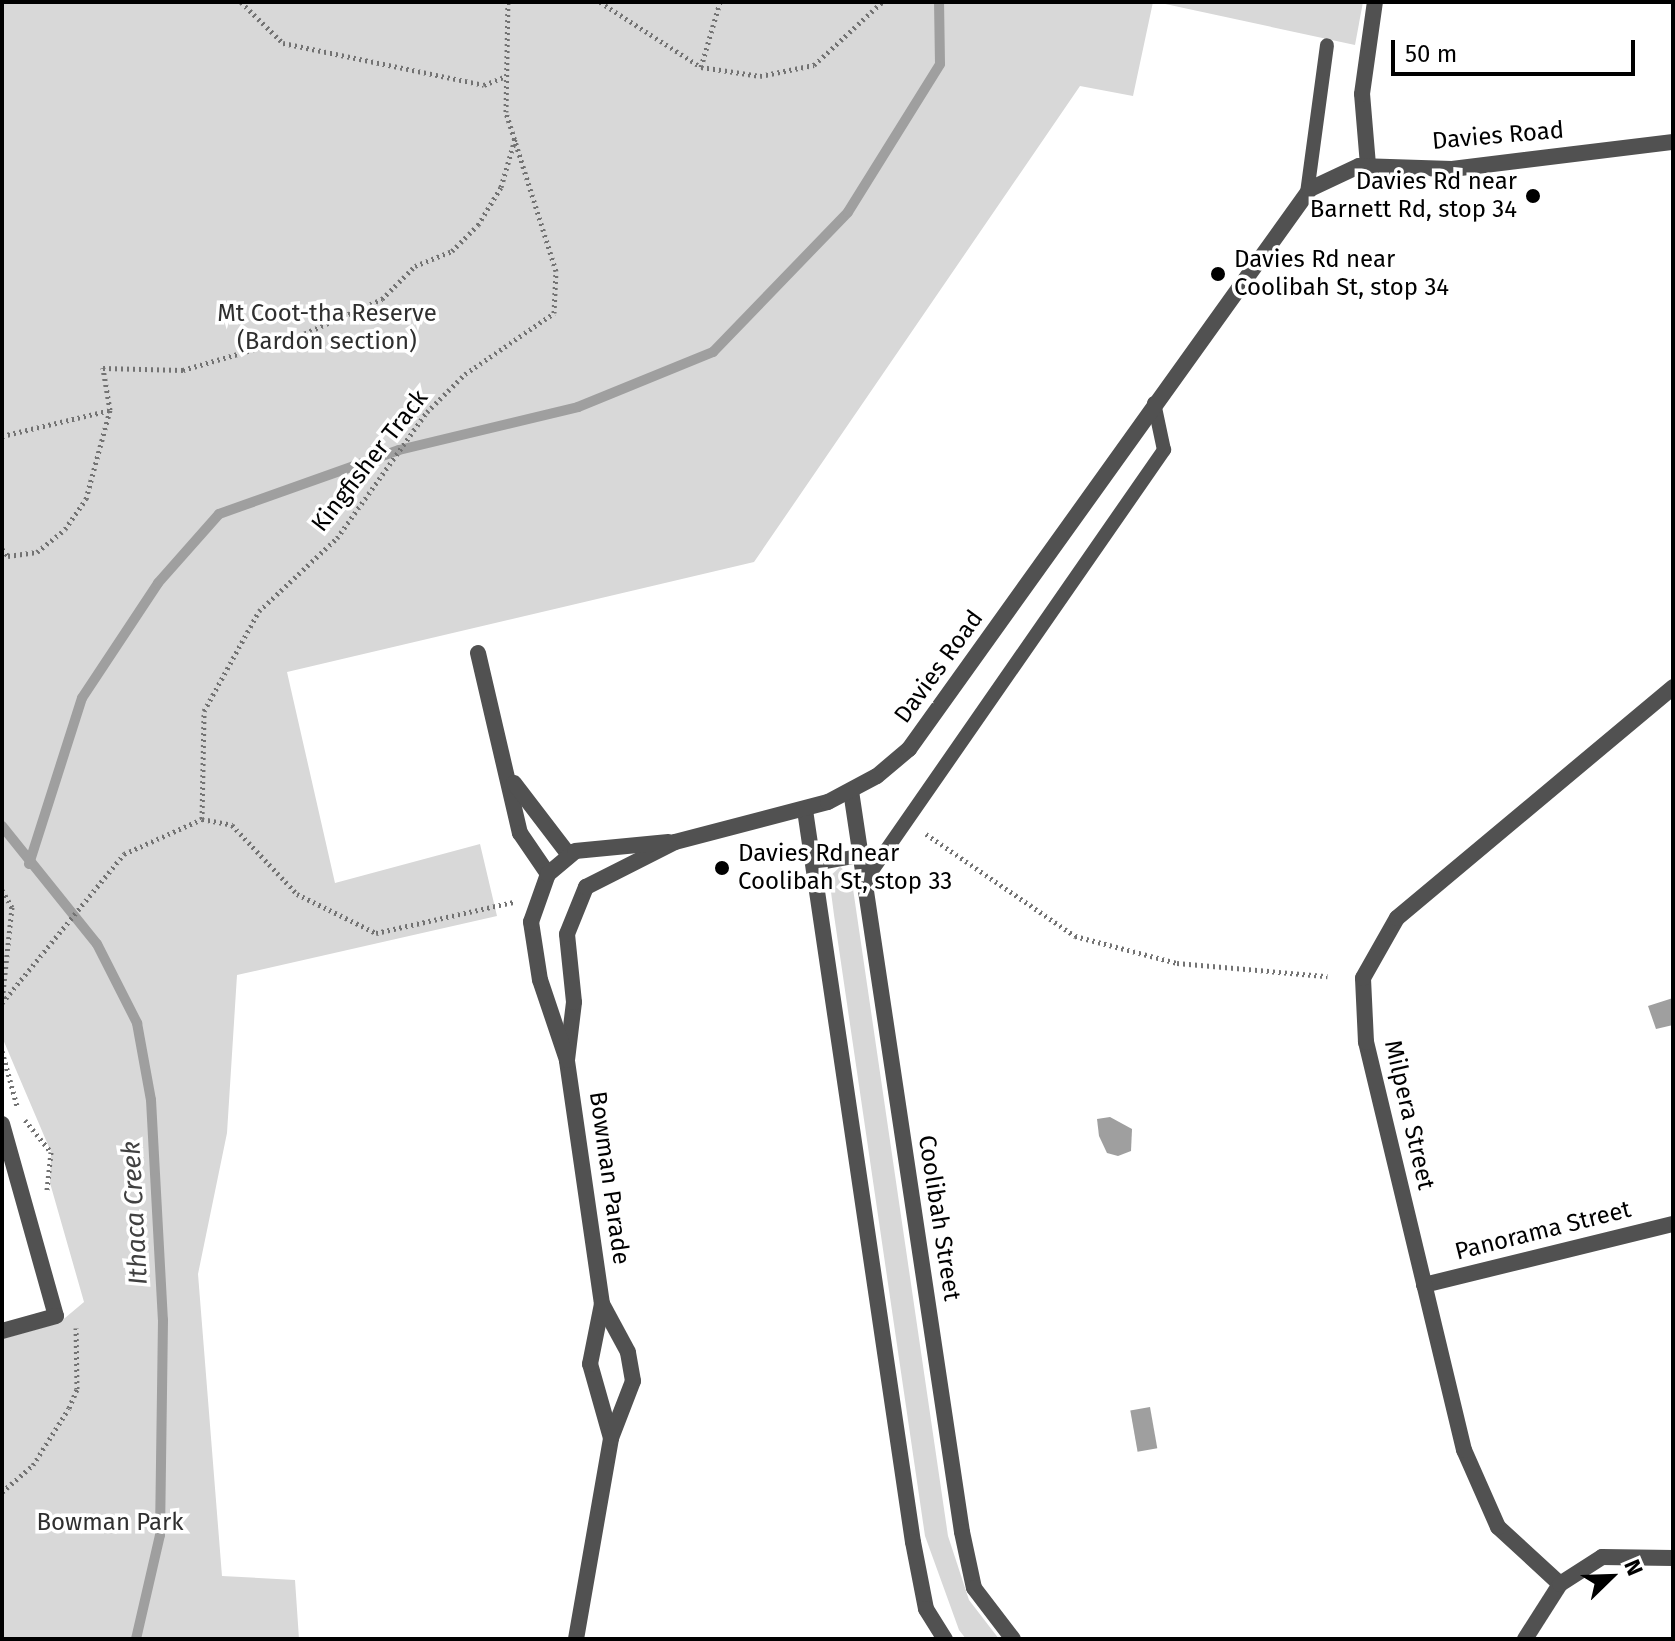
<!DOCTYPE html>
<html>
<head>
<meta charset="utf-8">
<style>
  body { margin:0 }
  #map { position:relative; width:1675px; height:1641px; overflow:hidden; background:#fff; font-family:"Fira Sans",sans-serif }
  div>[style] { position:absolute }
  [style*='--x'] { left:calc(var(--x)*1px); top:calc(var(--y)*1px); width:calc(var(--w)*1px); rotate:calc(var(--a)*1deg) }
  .green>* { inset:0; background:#d8d8d8 }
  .water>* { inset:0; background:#9f9f9f; transform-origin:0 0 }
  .stream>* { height:10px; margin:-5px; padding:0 5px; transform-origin:5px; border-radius:5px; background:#9f9f9f }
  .path>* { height:5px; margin-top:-2.5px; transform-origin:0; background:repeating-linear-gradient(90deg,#737373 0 2px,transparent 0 6px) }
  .service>* { height:14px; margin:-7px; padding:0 7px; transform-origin:7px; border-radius:7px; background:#515151 }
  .minor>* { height:16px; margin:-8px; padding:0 8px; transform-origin:8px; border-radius:8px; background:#515151 }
  .dots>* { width:22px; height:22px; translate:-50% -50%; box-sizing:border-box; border:4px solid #fff; border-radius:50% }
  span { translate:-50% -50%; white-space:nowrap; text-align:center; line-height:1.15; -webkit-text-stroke:7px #fff; paint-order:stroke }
  .street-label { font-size:24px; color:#000 }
  .poi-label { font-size:24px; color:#000 }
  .right { translate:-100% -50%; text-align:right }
  .left { translate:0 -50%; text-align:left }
  .park-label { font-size:24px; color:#2f2f2f }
  .water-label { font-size:26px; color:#404040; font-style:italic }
  .frame { position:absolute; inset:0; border:4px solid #000; pointer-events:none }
  .north { position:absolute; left:1571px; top:1537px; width:80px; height:80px; -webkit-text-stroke:6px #fff; paint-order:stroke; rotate:67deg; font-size:22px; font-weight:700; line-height:32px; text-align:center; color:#000 }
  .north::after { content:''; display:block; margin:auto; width:28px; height:36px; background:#000; clip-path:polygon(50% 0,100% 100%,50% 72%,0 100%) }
  .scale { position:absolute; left:1391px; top:40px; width:244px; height:36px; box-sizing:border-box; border:4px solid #000; border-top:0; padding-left:10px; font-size:24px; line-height:28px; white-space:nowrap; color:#000; -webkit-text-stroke:6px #fff; paint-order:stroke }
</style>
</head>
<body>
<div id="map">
  <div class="green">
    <i style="clip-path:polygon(2px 2px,1153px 2px,1133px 96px,1080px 86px,754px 562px,287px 672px,335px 883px,480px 844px,497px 916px,237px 975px,227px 1133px,198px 1274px,222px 1576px,295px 1580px,299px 1639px,2px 1639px,2px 1339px,59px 1323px,84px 1302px,50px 1183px,51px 1152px,2px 1037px)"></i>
    <i style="clip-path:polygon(1156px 2px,1363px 2px,1355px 45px)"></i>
    <i style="clip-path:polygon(840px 867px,851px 875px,948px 1536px,969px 1600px,999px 1639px,966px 1639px,959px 1630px,925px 1536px,834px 915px,829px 877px)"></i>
  </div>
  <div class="water">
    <i style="clip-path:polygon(1673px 998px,1673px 1025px,1656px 1029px,1648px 1006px)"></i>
    <i style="clip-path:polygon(1110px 1117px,1132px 1129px,1131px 1151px,1118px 1156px,1107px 1153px,1099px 1136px,1097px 1119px)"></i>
    <i style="left:1150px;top:1407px;width:42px;height:20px;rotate:80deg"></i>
  </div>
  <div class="stream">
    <i style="--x:2;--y:826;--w:151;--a:51.2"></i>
    <i style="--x:97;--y:944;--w:89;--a:63.1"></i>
    <i style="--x:137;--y:1023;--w:78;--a:79.7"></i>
    <i style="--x:151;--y:1100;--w:220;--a:86.9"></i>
    <i style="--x:163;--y:1320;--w:215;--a:90.8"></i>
    <i style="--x:160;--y:1535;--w:107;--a:103"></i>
    <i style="--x:29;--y:864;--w:174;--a:-72.3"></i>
    <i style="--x:82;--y:698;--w:138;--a:-56.5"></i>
    <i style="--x:158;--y:583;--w:92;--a:-48.5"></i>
    <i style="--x:219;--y:514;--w:191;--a:-19.6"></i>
    <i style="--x:399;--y:450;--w:184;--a:-13.5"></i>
    <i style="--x:578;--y:407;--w:146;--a:-22.2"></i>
    <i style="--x:713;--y:352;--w:194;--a:-46"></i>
    <i style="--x:848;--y:212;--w:174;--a:-58.1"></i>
    <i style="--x:940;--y:64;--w:62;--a:-90.9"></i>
  </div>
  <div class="path">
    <i style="--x:241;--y:2;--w:59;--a:44.3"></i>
    <i style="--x:283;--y:43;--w:205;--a:11.8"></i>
    <i style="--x:484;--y:85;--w:22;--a:-22"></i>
    <i style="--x:600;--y:2;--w:120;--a:32.8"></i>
    <i style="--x:701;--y:67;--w:60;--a:8.7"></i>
    <i style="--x:760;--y:76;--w:55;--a:-11.5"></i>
    <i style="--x:814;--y:65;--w:93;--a:-42.8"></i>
    <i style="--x:701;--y:67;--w:68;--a:-73.7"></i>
    <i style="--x:2;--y:436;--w:111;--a:-13.5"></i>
    <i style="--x:110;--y:410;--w:43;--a:-99.5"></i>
    <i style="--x:103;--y:368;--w:80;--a:1.4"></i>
    <i style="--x:183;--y:370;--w:121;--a:-16.3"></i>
    <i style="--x:299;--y:336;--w:91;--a:-24"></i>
    <i style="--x:382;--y:299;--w:47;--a:-45"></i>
    <i style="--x:415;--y:266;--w:40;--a:-22"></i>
    <i style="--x:452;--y:251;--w:37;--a:-45"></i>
    <i style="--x:478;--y:225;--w:44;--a:-58.8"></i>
    <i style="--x:501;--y:187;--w:50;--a:-73.7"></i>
    <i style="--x:2;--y:549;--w:9;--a:49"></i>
    <i style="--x:8;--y:556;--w:29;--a:-8"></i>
    <i style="--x:37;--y:552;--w:36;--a:-39"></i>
    <i style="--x:65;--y:529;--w:37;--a:-55"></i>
    <i style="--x:86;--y:499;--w:92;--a:-74.9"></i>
    <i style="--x:202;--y:819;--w:108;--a:-88.9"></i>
    <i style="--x:204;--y:711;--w:114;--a:-61.2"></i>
    <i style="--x:259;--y:611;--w:107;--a:-43.1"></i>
    <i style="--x:337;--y:538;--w:155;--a:-54.5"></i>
    <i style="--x:427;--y:412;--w:54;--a:-45"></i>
    <i style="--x:465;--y:374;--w:108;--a:-34.4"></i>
    <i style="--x:554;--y:313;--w:42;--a:-87.3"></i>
    <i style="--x:556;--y:271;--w:167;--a:-107.5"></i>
    <i style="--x:506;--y:112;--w:110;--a:-89"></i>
    <i style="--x:926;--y:834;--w:181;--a:34.4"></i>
    <i style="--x:1075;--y:936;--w:106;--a:14.8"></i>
    <i style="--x:1177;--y:963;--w:151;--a:5"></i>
    <i style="--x:2;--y:890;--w:20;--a:60"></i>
    <i style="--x:12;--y:907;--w:96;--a:96"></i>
    <i style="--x:2;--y:1003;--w:193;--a:-50.7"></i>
    <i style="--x:124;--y:854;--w:85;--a:-24.2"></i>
    <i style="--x:202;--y:819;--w:31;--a:11"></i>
    <i style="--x:232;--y:825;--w:95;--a:46.7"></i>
    <i style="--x:297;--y:894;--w:88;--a:26.3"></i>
    <i style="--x:376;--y:933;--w:141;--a:-12.7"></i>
    <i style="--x:2;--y:1051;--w:57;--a:74.7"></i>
    <i style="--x:25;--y:1120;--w:41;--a:50.9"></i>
    <i style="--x:51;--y:1152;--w:38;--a:96"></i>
    <i style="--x:2;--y:1492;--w:41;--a:-41.1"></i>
    <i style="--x:33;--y:1465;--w:67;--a:-57.7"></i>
    <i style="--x:69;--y:1408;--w:21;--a:-67"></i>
    <i style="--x:77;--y:1389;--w:61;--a:-90.9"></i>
  </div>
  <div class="service">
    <i style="--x:1307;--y:193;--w:149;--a:-82.3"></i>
    <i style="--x:814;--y:864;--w:46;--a:-10.1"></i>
    <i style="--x:862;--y:885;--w:530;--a:-55.23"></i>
    <i style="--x:1164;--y:450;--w:48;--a:-102"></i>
  </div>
  <div class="minor">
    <i style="--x:1368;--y:165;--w:71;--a:-94.8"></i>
    <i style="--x:1362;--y:94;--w:93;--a:-82"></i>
    <i style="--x:478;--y:653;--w:185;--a:76.9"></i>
    <i style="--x:520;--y:833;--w:50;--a:55.7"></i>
    <i style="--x:514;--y:783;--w:91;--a:52.6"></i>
    <i style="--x:851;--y:791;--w:749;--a:81.48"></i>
    <i style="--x:962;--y:1532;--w:57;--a:77.9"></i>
    <i style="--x:974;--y:1588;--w:64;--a:52.6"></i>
    <i style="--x:805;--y:810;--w:740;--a:81.61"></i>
    <i style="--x:913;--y:1542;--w:68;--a:79"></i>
    <i style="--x:926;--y:1609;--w:36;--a:58"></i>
    <i style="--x:567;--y:1060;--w:58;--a:-83.1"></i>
    <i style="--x:574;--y:1002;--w:68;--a:-95.9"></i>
    <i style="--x:567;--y:934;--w:51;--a:-68"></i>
    <i style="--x:586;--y:887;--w:100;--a:-26.8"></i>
    <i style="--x:675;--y:842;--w:158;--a:-14.7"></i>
    <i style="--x:828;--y:802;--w:55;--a:-28"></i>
    <i style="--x:877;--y:776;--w:42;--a:-40.2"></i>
    <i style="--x:909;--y:749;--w:689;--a:-54.39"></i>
    <i style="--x:1310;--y:189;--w:54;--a:-25.1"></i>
    <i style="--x:1359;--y:166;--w:93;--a:1.8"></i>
    <i style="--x:1452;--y:169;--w:223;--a:-7"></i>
    <i style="--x:2;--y:1124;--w:199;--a:74.3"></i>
    <i style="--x:56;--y:1316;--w:56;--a:164.5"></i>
    <i style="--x:1424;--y:1285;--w:256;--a:-13.8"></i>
    <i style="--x:611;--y:1438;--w:77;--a:-105.8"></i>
    <i style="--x:590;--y:1364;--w:61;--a:-78.7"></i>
    <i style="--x:602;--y:1304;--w:246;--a:-98.2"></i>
    <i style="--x:567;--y:1060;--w:84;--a:-108.6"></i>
    <i style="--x:540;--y:980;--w:59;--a:-98.8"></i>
    <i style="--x:531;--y:922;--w:51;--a:-70.5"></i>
    <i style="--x:548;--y:874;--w:35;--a:-40"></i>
    <i style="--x:575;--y:851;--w:94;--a:-5.5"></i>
    <i style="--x:1560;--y:1584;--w:84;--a:-137.4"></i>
    <i style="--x:1498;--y:1527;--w:84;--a:-113.8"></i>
    <i style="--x:1464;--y:1450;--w:420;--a:-103.5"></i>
    <i style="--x:1366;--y:1042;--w:64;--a:-92.7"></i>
    <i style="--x:1363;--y:978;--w:69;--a:-60.5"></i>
    <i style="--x:1397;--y:918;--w:360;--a:-39.9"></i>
    <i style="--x:576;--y:1639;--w:204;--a:-80.1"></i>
    <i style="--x:611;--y:1438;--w:61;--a:-68.9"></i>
    <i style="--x:633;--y:1381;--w:29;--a:-100"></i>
    <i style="--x:628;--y:1352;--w:55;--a:-118.4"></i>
    <i style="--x:1525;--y:1639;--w:65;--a:-57.5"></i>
    <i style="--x:1560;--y:1584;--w:50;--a:-32.7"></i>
    <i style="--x:1602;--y:1557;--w:71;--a:0.8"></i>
  </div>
  <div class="dots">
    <i style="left:1533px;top:196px;background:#000"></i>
    <i style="left:1218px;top:274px;background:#000"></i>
    <i style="left:722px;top:868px;background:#000"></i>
  </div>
  <div class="street-label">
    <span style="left:1498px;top:136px;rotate:-5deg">Davies Road</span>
    <span style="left:370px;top:461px;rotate:-52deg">Kingfisher Track</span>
    <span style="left:939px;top:667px;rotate:-54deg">Davies Road</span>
    <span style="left:1409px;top:1115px;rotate:77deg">Milpera Street</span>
    <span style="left:609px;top:1178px;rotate:82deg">Bowman Parade</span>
    <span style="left:939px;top:1218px;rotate:81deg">Coolibah Street</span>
    <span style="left:1543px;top:1231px;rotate:-14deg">Panorama Street</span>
  </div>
  <div class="poi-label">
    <span class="right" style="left:1517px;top:196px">Davies Rd near<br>Barnett Rd, stop 34</span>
    <span class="left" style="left:1234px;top:274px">Davies Rd near<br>Coolibah St, stop 34</span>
    <span class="left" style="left:738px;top:868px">Davies Rd near<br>Coolibah St, stop 33</span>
  </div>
  <div class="park-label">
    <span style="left:327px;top:328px">Mt Coot-tha Reserve<br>(Bardon section)</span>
    <span style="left:110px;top:1523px">Bowman Park</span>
  </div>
  <div class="water-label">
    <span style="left:135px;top:1213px;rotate:-93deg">Ithaca Creek</span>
  </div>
  <div class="frame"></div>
  <div class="north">N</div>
  <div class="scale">50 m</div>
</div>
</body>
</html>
